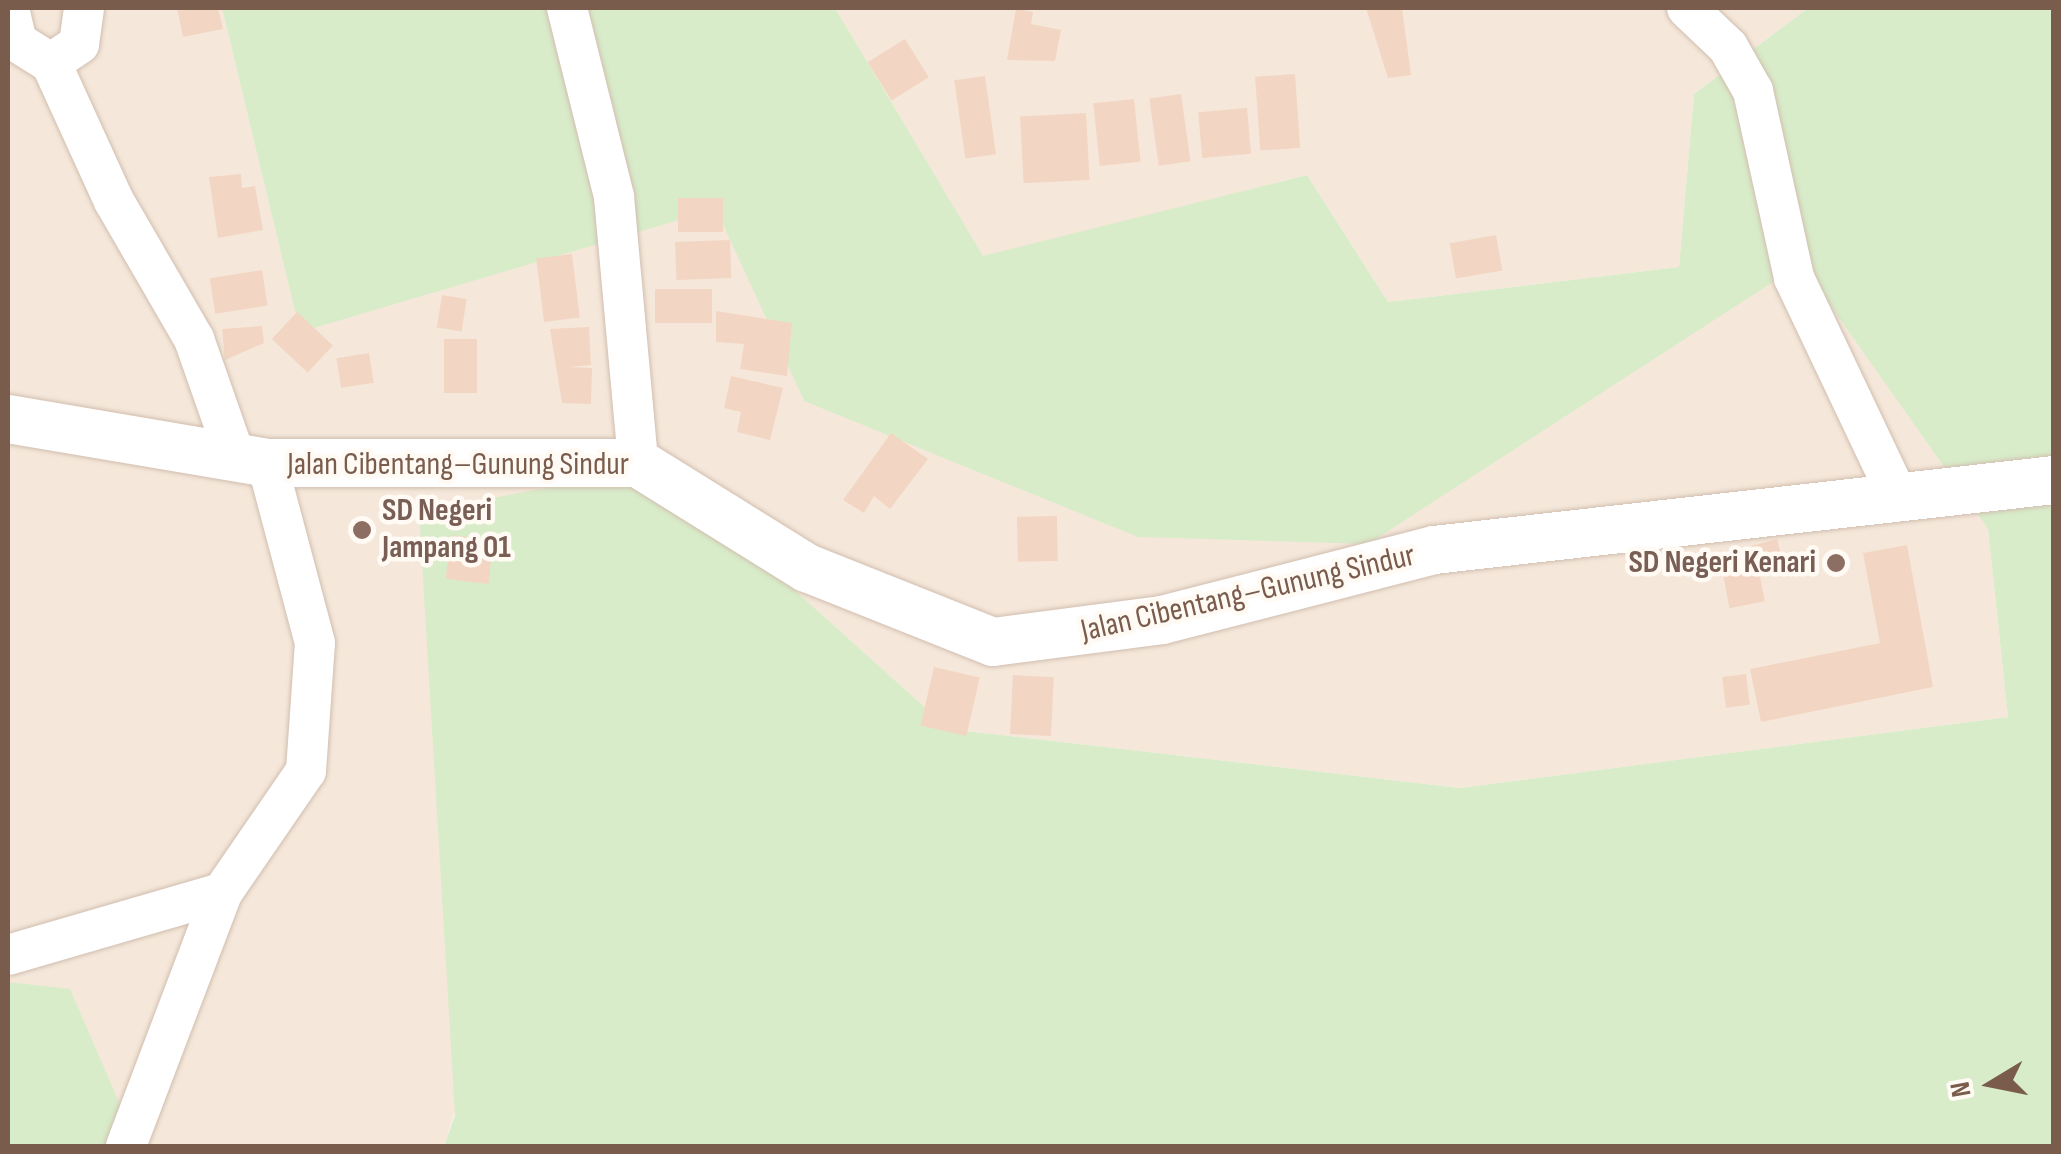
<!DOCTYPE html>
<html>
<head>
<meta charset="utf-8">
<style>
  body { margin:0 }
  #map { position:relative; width:2061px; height:1154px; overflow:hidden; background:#fdf6ec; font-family:"Sofia Sans Condensed",sans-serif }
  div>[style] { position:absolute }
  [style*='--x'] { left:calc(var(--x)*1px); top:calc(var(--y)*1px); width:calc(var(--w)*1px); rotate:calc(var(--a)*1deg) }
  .residential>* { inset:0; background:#f5e8da }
  .green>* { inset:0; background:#d8ecc9 }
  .building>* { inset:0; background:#f3d5c3; transform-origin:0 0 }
  .roads { filter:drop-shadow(0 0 2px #d1beb0) drop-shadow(0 0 2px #d1beb0) }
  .minor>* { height:40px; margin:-20px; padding:0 20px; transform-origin:20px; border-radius:20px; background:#fff }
  .tertiary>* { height:48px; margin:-24px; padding:0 24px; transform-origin:24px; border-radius:24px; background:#fff }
  .dots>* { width:28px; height:28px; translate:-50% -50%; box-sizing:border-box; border:5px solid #fffaf3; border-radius:50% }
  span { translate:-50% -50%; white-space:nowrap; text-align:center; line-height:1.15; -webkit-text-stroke:9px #fffaf3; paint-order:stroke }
  .street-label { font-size:32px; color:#7a5c4d }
  .education-label { font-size:32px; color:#785e54; font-weight:700 }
  .left { translate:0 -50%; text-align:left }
  .right { translate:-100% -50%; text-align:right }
  .frame { position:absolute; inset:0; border:10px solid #7a5c4d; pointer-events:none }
  .north { position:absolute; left:1941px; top:1034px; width:100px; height:100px; -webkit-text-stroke:8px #fffaf3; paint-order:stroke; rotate:260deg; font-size:28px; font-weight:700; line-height:40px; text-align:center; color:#7a5c4d }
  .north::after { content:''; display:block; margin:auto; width:35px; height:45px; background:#7a5c4d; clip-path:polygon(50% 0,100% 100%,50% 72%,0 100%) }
</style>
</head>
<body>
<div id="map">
  <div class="residential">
    <i style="clip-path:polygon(8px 8px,222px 8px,300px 331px,717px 208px,804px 401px,1802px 263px,1988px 529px,2008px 717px,1460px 788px,949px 729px,659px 468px,444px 1146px,8px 1146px)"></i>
    <i style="clip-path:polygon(835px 8px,1808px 8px,1694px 94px,1679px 267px,1388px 302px,1307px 175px,983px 257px)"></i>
  </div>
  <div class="green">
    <i style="clip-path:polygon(222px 8px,835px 8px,983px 256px,1307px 175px,1388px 302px,1679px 267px,1694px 94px,1808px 8px,2053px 8px,2053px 1146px,444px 1146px,455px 1115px,419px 511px,659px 468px,949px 729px,1460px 788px,2008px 717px,1988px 529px,1801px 264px,1368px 544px,1138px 537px,804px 401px,716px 209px,300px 332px)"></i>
    <i style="clip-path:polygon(8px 982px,70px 989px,138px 1146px,8px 1146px)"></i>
  </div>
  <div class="building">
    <i style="clip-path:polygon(177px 8px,218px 8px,223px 29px,183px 37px)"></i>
    <i style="clip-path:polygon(1366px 8px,1402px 8px,1411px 75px,1388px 78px)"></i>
    <i style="clip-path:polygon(1016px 9px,1033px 12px,1031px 24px,1061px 30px,1055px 61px,1007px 60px)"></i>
    <i style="left:905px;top:39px;width:45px;height:44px;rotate:58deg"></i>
    <i style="left:1295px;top:74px;width:74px;height:40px;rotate:86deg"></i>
    <i style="left:985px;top:76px;width:79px;height:31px;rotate:82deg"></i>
    <i style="left:1181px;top:94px;width:68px;height:32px;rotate:82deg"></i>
    <i style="left:1134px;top:99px;width:63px;height:41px;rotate:84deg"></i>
    <i style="left:1247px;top:108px;width:46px;height:49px;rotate:85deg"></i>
    <i style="left:1086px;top:113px;width:67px;height:66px;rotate:87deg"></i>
    <i style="clip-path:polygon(241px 174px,242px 188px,255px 186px,263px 230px,218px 238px,209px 177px)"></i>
    <i style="left:678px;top:198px;width:45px;height:34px"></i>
    <i style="left:1496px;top:235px;width:36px;height:47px;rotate:80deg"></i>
    <i style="left:730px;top:240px;width:38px;height:55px;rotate:88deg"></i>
    <i style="left:572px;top:254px;width:64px;height:36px;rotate:83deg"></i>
    <i style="left:262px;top:270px;width:36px;height:53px;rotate:81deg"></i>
    <i style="left:655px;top:289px;width:57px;height:34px"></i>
    <i style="left:442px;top:295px;width:25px;height:33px;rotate:9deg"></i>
    <i style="clip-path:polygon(716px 311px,792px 323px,787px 376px,740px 369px,744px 344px,716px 342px)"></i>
    <i style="left:297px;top:312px;width:49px;height:37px;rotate:43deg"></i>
    <i style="clip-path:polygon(262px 326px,264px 343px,225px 360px,222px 329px)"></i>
    <i style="clip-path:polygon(589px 327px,591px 365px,568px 367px,592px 368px,591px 404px,562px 403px,550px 329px)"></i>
    <i style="left:444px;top:339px;width:33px;height:54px"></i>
    <i style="left:369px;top:353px;width:30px;height:33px;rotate:81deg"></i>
    <i style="clip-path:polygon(731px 376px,783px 388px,770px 440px,737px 432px,741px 412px,724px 408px)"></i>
    <i style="clip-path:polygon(891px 433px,928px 459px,890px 509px,874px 496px,864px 513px,843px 500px)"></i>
    <i style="left:1057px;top:516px;width:45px;height:40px;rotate:89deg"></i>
    <i style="left:451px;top:535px;width:43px;height:44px;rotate:7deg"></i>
    <i style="left:1777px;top:539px;width:16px;height:26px;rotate:75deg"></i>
    <i style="clip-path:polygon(1907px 545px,1933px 687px,1761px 722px,1750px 669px,1880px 643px,1863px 553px)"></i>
    <i style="left:1758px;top:566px;width:36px;height:36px;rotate:79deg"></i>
    <i style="left:934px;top:667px;width:47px;height:60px;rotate:13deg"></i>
    <i style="left:1746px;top:674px;width:31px;height:24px;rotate:83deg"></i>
    <i style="left:1013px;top:675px;width:41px;height:59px;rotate:3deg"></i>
  </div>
  <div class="roads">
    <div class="minor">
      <i style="--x:9;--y:8;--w:35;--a:77"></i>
      <i style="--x:17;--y:42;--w:40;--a:32"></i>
      <i style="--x:51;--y:63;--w:152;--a:65.5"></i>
      <i style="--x:114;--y:201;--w:160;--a:59.9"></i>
      <i style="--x:194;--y:339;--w:124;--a:70.7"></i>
      <i style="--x:567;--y:8;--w:195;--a:76"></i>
      <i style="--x:614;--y:197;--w:267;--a:84.8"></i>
      <i style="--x:1687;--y:8;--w:57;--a:43.6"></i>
      <i style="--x:1728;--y:47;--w:51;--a:60.4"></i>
      <i style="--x:1753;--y:91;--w:191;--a:77.6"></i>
      <i style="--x:1794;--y:278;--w:240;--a:64.6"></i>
      <i style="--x:51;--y:63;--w:34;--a:-34"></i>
      <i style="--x:79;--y:44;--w:36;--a:-82"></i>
      <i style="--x:8;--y:955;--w:223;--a:-16.2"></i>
      <i style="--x:126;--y:1146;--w:271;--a:-69.2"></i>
      <i style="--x:222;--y:893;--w:148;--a:-55.5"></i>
      <i style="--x:306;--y:771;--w:128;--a:-86"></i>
      <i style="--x:315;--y:643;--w:186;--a:-104.9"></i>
    </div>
    <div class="tertiary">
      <i style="--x:8;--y:419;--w:263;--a:9.6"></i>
      <i style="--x:267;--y:463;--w:371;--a:0"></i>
      <i style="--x:638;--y:463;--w:199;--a:31.9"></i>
      <i style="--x:807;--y:568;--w:200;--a:21.7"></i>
      <i style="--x:993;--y:642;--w:170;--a:-7.4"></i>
      <i style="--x:1162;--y:620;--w:281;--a:-14.4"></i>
      <i style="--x:1434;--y:550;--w:624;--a:-6.44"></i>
    </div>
  </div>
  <div class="dots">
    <i style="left:362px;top:530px;background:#8d6e63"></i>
    <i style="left:1836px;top:563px;background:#8d6e63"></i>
  </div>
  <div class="street-label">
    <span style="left:458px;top:465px">Jalan Cibentang–Gunung Sindur</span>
    <span style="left:1248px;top:594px;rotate:-13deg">Jalan Cibentang–Gunung Sindur</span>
  </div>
  <div class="education-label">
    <span class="left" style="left:382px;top:530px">SD Negeri<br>Jampang 01</span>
    <span class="right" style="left:1816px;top:563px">SD Negeri Kenari</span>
  </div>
  <div class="frame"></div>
  <div class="north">N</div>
</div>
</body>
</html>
